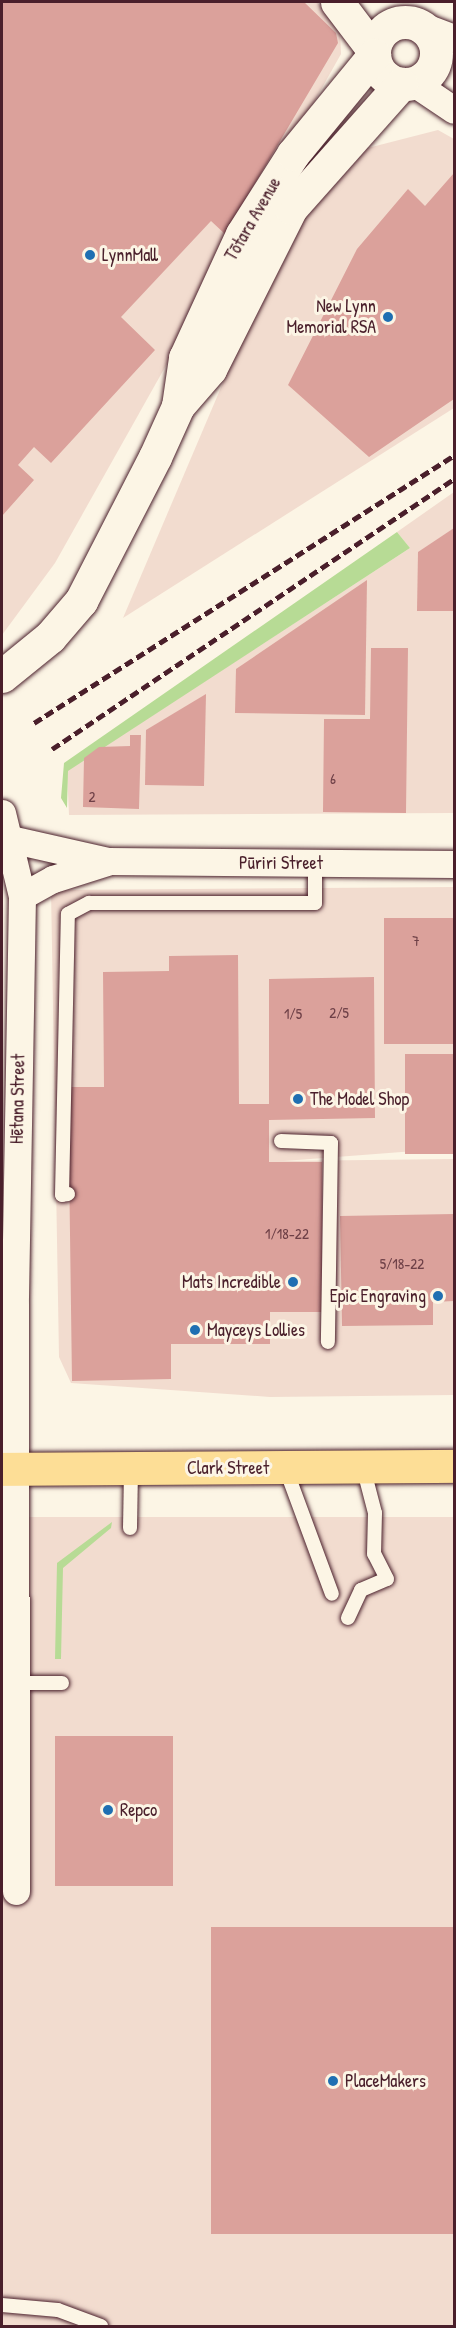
<!DOCTYPE html>
<html>
<head>
<meta charset="utf-8">
<style>
  body { margin:0 }
  #map { position:relative; width:456px; height:2328px; overflow:hidden; background:#fcf5e5; font-family:"Patrick Hand",sans-serif }
  div>[style] { position:absolute }
  [style*='--x'] { left:calc(var(--x)*1px); top:calc(var(--y)*1px); width:calc(var(--w)*1px); rotate:calc(var(--a)*1deg) }
  .built>* { inset:0; background:#f2dccf; transform-origin:0 0 }
  .green>* { inset:0; background:#b7db95 }
  .building>* { inset:0; background:#dba19b; transform-origin:0 0 }
  .roads { filter:drop-shadow(0 0 2px #4a1f2b) drop-shadow(0 0 2px #4a1f2b) }
  .service>* { height:14px; margin:-7px; padding:0 7px; transform-origin:7px; border-radius:7px; background:#fcf5e5 }
  .minor>* { height:27px; margin:-13.5px; padding:0 13.5px; transform-origin:13.5px; border-radius:13.5px; background:#fcf5e5 }
  .tertiary>* { height:33px; margin:-16.5px; padding:0 16.5px; transform-origin:16.5px; border-radius:16.5px; background:#fcf5e5 }
  .tertiary>.ring { margin:-16.5px; padding:0; box-sizing:content-box; background:none; border:33px solid #fcf5e5; border-radius:50% }
  .primary>* { height:33px; margin:-16.5px; padding:0 16.5px; transform-origin:16.5px; border-radius:16.5px; background:#fdde96 }
  .rail>* { height:4.5px; margin-top:-2.25px; transform-origin:0; background:repeating-linear-gradient(90deg,#4a1f2b 0 9px,transparent 0 13.5px) }
  .dots>* { width:16px; height:16px; translate:-50% -50%; box-sizing:border-box; border:3px solid #fcf5e5; border-radius:50% }
  span { translate:-50% -50%; white-space:nowrap; text-align:center; line-height:1.15; -webkit-text-stroke:6px #fcf5e5; paint-order:stroke }
  .number-label { font-size:15px; color:#6e4047 }
  .number-label span { -webkit-text-stroke-width:0 }
  .street-label { font-size:18px; color:#4a1f2b }
  .poi-label { font-size:18px; color:#4a1f2b }
  .left { translate:0 -50%; text-align:left }
  .right { translate:-100% -50%; text-align:right }
  .frame { position:absolute; inset:0; border:3px solid #4a1f2b; pointer-events:none }
</style>
</head>
<body>
<div id="map">
  <div class="built">
    <i style="clip-path:polygon(2px 2px,317px 2px,340px 31px,341px 54px,55px 563px,2px 635px)"></i>
    <i style="clip-path:polygon(438px 130px,454px 139px,454px 408px,123px 618px,248px 324px,295px 228px,360px 150px)"></i>
    <i style="clip-path:polygon(454px 492px,454px 813px,69px 815px,67px 771px,410px 548px,397px 532px)"></i>
    <i style="clip-path:polygon(454px 887px,454px 1148px,284px 1161px,454px 1159px,454px 1395px,270px 1397px,71px 1383px,59px 1357px,51px 890px)"></i>
    <i style="left:2px;top:1517px;width:452px;height:809px"></i>
  </div>
  <div class="green">
    <i style="clip-path:polygon(397px 532px,410px 548px,68px 771px,67px 808px,61px 798px,64px 763px)"></i>
    <i style="clip-path:polygon(112px 1522px,111px 1528px,63px 1568px,61px 1659px,55px 1659px,57px 1563px)"></i>
  </div>
  <div class="building">
    <i style="clip-path:polygon(2px 2px,304px 2px,336px 33px,338px 43px,225px 234px,211px 221px,121px 317px,155px 350px,51px 463px,34px 447px,18px 465px,34px 480px,2px 516px)"></i>
    <i style="clip-path:polygon(454px 173px,454px 399px,369px 457px,288px 385px,357px 249px,408px 189px,425px 206px)"></i>
    <i style="clip-path:polygon(454px 528px,454px 611px,417px 611px,418px 552px)"></i>
    <i style="clip-path:polygon(367px 580px,365px 715px,235px 713px,236px 669px)"></i>
    <i style="clip-path:polygon(371px 648px,408px 648px,406px 813px,323px 812px,324px 719px,370px 719px)"></i>
    <i style="clip-path:polygon(206px 694px,204px 786px,145px 785px,146px 730px)"></i>
    <i style="clip-path:polygon(130px 735px,141px 735px,139px 809px,83px 807px,84px 758px,99px 747px,130px 746px)"></i>
    <i style="left:454px;top:918px;width:126px;height:70px;rotate:90deg"></i>
    <i style="clip-path:polygon(238px 955px,239px 1104px,269px 1104px,269px 979px,374px 977px,375px 1118px,269px 1120px,269px 1162px,322px 1162px,322px 1312px,270px 1312px,270px 1344px,171px 1344px,171px 1379px,72px 1381px,68px 1087px,104px 1087px,103px 972px,169px 971px,169px 956px)"></i>
    <i style="left:405px;top:1054px;width:49px;height:100px"></i>
    <i style="clip-path:polygon(454px 1214px,454px 1301px,433px 1302px,433px 1325px,342px 1326px,340px 1216px)"></i>
    <i style="left:173px;top:1736px;width:150px;height:118px;rotate:90deg"></i>
    <i style="left:454px;top:1927px;width:307px;height:243px;rotate:90deg"></i>
  </div>
  <div class="roads">
    <div class="service">
      <i style="--x:281;--y:1141;--w:50;--a:2.3"></i>
      <i style="--x:331;--y:1143;--w:199;--a:90.9"></i>
      <i style="--x:68;--y:1194;--w:6;--a:171"></i>
      <i style="--x:62;--y:1195;--w:281;--a:-88.8"></i>
      <i style="--x:68;--y:914;--w:24;--a:-28"></i>
      <i style="--x:89;--y:903;--w:226;--a:0"></i>
      <i style="--x:315;--y:903;--w:40;--a:-90"></i>
      <i style="--x:285;--y:1467;--w:135;--a:69.7"></i>
      <i style="--x:130;--y:1528;--w:60;--a:-89"></i>
      <i style="--x:348;--y:1618;--w:31;--a:-65"></i>
      <i style="--x:361;--y:1590;--w:28;--a:-23"></i>
      <i style="--x:387;--y:1579;--w:28;--a:-117"></i>
      <i style="--x:374;--y:1554;--w:41;--a:-88.6"></i>
      <i style="--x:375;--y:1513;--w:48;--a:-104.6"></i>
      <i style="--x:16;--y:1683;--w:46;--a:0"></i>
      <i style="--x:2;--y:2305;--w:56;--a:5.1"></i>
      <i style="--x:58;--y:2310;--w:46;--a:20.4"></i>
    </div>
    <div class="minor">
      <i style="--x:420;--y:25;--w:36;--a:21"></i>
      <i style="--x:414;--y:83;--w:48;--a:34"></i>
      <i style="--x:2;--y:813;--w:85;--a:76.5"></i>
      <i style="--x:22;--y:896;--w:408;--a:91"></i>
      <i style="--x:15;--y:1304;--w:587;--a:89.9"></i>
      <i style="--x:10;--y:839;--w:100;--a:12.7"></i>
      <i style="--x:108;--y:861;--w:346;--a:0.5"></i>
      <i style="--x:22;--y:896;--w:35;--a:-29"></i>
      <i style="--x:53;--y:879;--w:57;--a:-17.5"></i>
    </div>
    <div class="tertiary">
      <i style="--x:337;--y:2;--w:61;--a:52.9"></i>
      <i class="ring" style="left:374px;top:22px;width:29px;height:29px"></i>
      <i style="--x:178;--y:406;--w:49;--a:-49.1"></i>
      <i style="--x:210;--y:369;--w:180;--a:-63.3"></i>
      <i style="--x:291;--y:208;--w:166;--a:-48.4"></i>
      <i style="--x:2;--y:676;--w:62;--a:-39.1"></i>
      <i style="--x:50;--y:637;--w:48;--a:-49.3"></i>
      <i style="--x:81;--y:601;--w:162;--a:-62.8"></i>
      <i style="--x:155;--y:457;--w:56;--a:-65.7"></i>
      <i style="--x:178;--y:406;--w:49;--a:-81.7"></i>
      <i style="--x:185;--y:358;--w:136;--a:-65.3"></i>
      <i style="--x:242;--y:234;--w:95;--a:-57.5"></i>
      <i style="--x:293;--y:154;--w:128;--a:-50.7"></i>
    </div>
    <div class="primary">
      <i style="--x:2;--y:1469;--w:452;--a:-0.4"></i>
    </div>
  </div>
  <div class="rail">
    <i style="--x:34;--y:723;--w:498;--a:-32.5"></i>
    <i style="--x:52;--y:749;--w:484;--a:-33.9"></i>
  </div>
  <div class="dots">
    <i style="left:90px;top:255px;background:#1f6fb2"></i>
    <i style="left:388px;top:317px;background:#1f6fb2"></i>
    <i style="left:298px;top:1099px;background:#1f6fb2"></i>
    <i style="left:293px;top:1282px;background:#1f6fb2"></i>
    <i style="left:438px;top:1296px;background:#1f6fb2"></i>
    <i style="left:195px;top:1330px;background:#1f6fb2"></i>
    <i style="left:108px;top:1810px;background:#1f6fb2"></i>
    <i style="left:333px;top:2081px;background:#1f6fb2"></i>
  </div>
  <div class="number-label">
    <span style="left:333px;top:779px">6</span>
    <span style="left:92px;top:797px">2</span>
    <span style="left:416px;top:941px">7</span>
    <span style="left:339px;top:1013px">2/5</span>
    <span style="left:293px;top:1014px">1/5</span>
    <span style="left:287px;top:1234px">1/18-22</span>
    <span style="left:402px;top:1264px">5/18-22</span>
  </div>
  <div class="street-label">
    <span style="left:253px;top:219px;rotate:-60deg">Tōtara Avenue</span>
    <span style="left:281px;top:863px">Pūriri Street</span>
    <span style="left:18px;top:1099px;rotate:-89deg">Hētana Street</span>
    <span style="left:228px;top:1468px">Clark Street</span>
  </div>
  <div class="poi-label">
    <span class="left" style="left:102px;top:255px">LynnMall</span>
    <span class="right" style="left:376px;top:317px">New Lynn<br>Memorial RSA</span>
    <span class="left" style="left:310px;top:1099px">The Model Shop</span>
    <span class="right" style="left:281px;top:1282px">Mats Incredible</span>
    <span class="right" style="left:426px;top:1296px">Epic Engraving</span>
    <span class="left" style="left:207px;top:1330px">Mayceys Lollies</span>
    <span class="left" style="left:120px;top:1810px">Repco</span>
    <span class="left" style="left:345px;top:2081px">PlaceMakers</span>
  </div>
  <div class="frame"></div>
</div>
</body>
</html>
